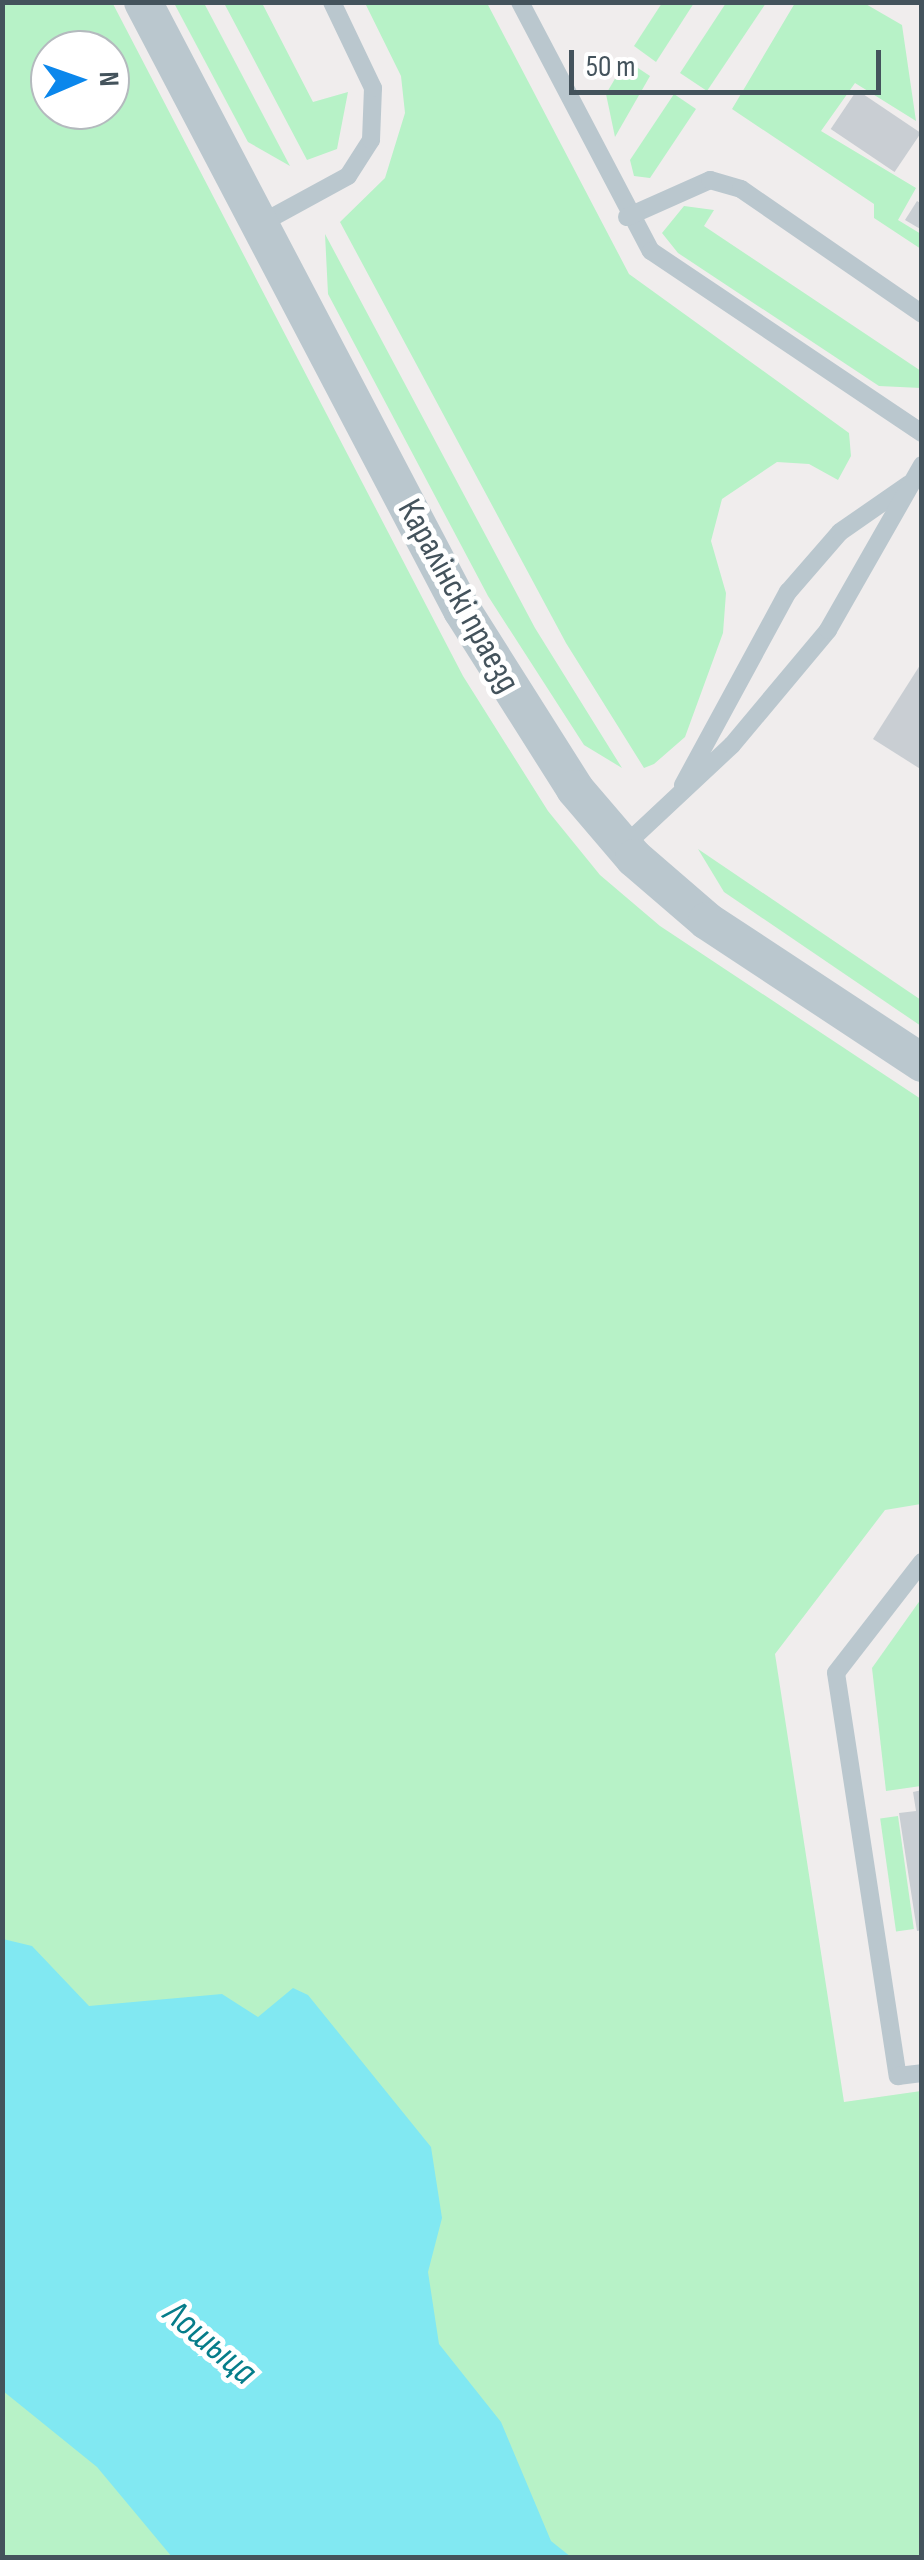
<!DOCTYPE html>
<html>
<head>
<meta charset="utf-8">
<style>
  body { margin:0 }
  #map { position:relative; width:924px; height:2560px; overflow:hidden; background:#f0eded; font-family:"Sofia Sans Condensed",sans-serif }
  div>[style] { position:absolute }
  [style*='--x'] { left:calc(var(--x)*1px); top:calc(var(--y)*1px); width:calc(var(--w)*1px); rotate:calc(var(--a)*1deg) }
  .green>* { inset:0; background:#b7f2c7; transform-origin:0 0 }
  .water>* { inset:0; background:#81e8f2 }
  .building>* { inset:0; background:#c9ced3; transform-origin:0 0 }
  .lane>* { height:18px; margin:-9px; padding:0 9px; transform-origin:9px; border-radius:9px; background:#bac7ce }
  .street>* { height:38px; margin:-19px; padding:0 19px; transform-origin:19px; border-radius:19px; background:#bac7ce }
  span { translate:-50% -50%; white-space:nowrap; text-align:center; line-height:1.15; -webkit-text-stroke:10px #fff; paint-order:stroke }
  .street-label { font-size:35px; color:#44535c }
  .water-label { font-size:38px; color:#057d8a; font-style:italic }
  .frame { position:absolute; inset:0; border:5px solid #44535c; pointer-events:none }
  .north { position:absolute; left:30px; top:30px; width:100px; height:100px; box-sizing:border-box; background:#fff; border:2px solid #b4babe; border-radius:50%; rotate:88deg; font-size:28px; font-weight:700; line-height:40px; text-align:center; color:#44535c }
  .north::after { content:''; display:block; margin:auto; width:35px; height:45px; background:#0b87ec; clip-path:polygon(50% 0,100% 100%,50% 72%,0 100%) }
  .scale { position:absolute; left:569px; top:50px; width:312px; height:45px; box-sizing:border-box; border:5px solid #44535c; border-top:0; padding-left:12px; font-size:30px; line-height:35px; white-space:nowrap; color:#44535c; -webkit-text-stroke:8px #fff; paint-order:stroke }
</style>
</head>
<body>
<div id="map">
  <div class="green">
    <i style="clip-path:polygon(evenodd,112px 2px,463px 676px,548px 811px,600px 875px,660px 926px,921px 1099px,921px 1504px,885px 1510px,775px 1654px,844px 2102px,921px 2091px,922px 2557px,3px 2557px,2px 3px,112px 2px,50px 50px,110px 50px,110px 110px,50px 110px,50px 50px)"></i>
    <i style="clip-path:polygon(174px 3px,204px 3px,290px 166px,248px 142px)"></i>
    <i style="clip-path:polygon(224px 3px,262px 3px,313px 102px,348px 92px,337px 149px,307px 160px)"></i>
    <i style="clip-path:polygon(365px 3px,487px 3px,629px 274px,849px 433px,851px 456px,838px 480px,809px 464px,777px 462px,722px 499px,711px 541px,726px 593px,723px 633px,685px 737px,654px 764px,644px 768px,566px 643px,340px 222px,385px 178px,405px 113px,401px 76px)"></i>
    <i style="clip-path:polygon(662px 3px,694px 3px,656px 62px,634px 46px)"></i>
    <i style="clip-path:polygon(726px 3px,766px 3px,707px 91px,680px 73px)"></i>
    <i style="clip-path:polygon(795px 3px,864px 3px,902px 25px,916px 121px,855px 83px,821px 131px,916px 188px,898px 220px,921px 234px,921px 249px,874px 218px,874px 204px,732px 109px)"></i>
    <i style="clip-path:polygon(626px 60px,650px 76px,615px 137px,606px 94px)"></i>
    <i style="clip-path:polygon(674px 94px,696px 109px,650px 178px,634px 176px,630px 160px)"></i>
    <i style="clip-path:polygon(684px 206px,714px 210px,704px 226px,921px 371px,921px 388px,879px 386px,678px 253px,662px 233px)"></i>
    <i style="clip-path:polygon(325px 234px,535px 628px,622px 768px,584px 745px,488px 596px,328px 294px)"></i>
    <i style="clip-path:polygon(698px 849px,921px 1000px,921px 1026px,724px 892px)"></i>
    <i style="clip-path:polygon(921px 1599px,921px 1786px,886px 1791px,872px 1668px)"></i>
    <i style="left:898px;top:1816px;width:114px;height:18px;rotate:82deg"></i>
  </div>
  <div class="water">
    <i style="clip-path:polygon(3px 1939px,32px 1946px,89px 2006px,222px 1994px,258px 2017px,293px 1988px,308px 1995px,431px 2147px,442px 2218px,428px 2272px,439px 2344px,501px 2422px,551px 2541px,571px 2557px,172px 2557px,97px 2467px,3px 2391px)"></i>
  </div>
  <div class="building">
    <i style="left:857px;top:90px;width:77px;height:47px;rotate:34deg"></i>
    <i style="clip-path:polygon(917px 201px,922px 204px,922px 230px,905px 220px)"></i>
    <i style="clip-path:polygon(922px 662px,922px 770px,873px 739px)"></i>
    <i style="clip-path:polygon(922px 1790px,922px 1930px,917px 1931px,899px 1813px,916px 1811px,913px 1792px)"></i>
  </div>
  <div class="lane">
    <i style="--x:520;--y:2;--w:281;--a:62.3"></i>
    <i style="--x:651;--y:251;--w:326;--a:33.9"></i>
    <i style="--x:627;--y:217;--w:91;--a:-24"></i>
    <i style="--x:710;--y:180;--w:32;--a:16"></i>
    <i style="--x:741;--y:189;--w:220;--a:34.6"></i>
    <i style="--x:260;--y:224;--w:100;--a:-28.6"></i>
    <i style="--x:348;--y:176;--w:43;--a:-57.4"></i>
    <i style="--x:371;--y:140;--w:52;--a:-87.8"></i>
    <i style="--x:373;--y:88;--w:95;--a:-115.5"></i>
    <i style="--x:683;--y:785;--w:220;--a:-61.5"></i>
    <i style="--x:788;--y:592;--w:79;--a:-49.1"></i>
    <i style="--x:840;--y:532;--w:84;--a:-34.8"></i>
    <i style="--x:623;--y:847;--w:149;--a:-43.1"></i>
    <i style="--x:732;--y:745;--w:150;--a:-50.1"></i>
    <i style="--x:828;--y:630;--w:190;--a:-60.3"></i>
    <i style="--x:922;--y:1562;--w:140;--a:127.8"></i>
    <i style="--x:836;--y:1673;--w:408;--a:81.3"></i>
    <i style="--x:898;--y:2076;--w:24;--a:-7"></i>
  </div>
  <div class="street">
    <i style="--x:143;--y:2;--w:687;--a:62.32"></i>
    <i style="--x:462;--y:610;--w:212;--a:57.7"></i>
    <i style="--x:575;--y:789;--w:91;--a:49.5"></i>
    <i style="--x:634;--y:858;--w:96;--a:40.8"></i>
    <i style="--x:707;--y:921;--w:258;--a:33.4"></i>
  </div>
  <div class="street-label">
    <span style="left:458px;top:596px;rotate:61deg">Каралінскі праезд</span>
  </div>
  <div class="water-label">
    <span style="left:210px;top:2343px;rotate:40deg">Лошыца</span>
  </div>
  <div class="frame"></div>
  <div class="north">N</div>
  <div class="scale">50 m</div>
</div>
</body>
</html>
